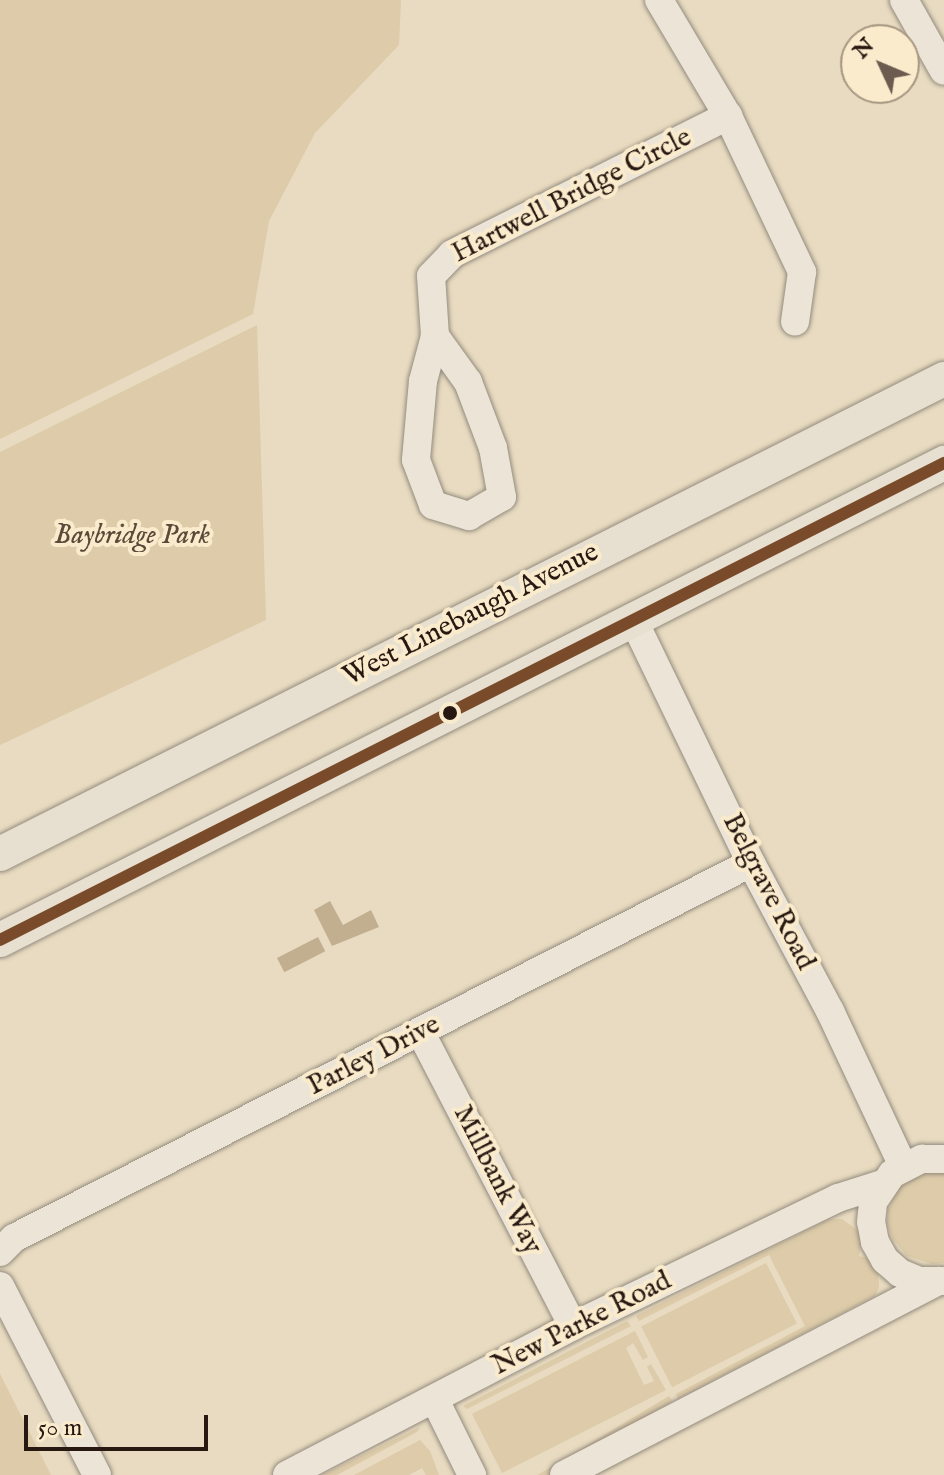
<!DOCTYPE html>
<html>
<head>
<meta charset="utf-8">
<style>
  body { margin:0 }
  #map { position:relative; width:944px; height:1475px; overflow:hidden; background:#e8dbc1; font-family:"IM FELL English",serif }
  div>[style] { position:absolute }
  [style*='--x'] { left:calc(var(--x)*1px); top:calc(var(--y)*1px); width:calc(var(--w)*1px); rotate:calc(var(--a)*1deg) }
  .green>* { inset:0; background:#ddcba9; transform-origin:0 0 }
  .water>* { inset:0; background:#c2af90; transform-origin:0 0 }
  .roads { filter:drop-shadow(0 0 2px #948b7d) drop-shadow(0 0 2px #948b7d) }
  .minor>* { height:28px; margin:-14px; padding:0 14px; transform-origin:14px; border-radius:14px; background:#ebe4d7 }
  .major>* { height:34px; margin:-17px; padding:0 17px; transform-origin:17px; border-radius:17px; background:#e7e0d0 }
  .bus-1>* { height:12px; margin:-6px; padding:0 6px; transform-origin:6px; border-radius:6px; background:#7a4b2a }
  .dots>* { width:22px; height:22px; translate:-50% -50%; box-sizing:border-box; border:4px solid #faebcc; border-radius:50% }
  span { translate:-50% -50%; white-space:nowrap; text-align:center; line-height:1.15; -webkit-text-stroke:8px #faebcc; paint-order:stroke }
  .street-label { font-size:28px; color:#271812 }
  .park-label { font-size:28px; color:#5b4a3a; font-style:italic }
  .north { position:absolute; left:840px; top:24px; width:80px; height:80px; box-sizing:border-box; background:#faebcc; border:2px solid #a69782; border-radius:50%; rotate:314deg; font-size:22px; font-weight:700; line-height:32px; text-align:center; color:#271812 }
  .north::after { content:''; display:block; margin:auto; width:28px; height:36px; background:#6b5c4f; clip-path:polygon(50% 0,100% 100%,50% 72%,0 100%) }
  .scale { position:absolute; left:24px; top:1415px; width:184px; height:36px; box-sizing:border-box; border:4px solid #271812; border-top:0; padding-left:10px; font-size:24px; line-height:28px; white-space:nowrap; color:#271812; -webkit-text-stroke:6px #faebcc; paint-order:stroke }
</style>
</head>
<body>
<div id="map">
  <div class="green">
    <i style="clip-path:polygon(0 0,401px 0,399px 45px,315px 133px,269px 221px,253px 314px,0 439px)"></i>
    <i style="clip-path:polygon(257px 325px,266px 620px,0 745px,0 452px)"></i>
    <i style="clip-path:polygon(923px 1173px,944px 1173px,944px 1263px,932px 1264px,907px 1256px,892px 1238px,887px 1222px,888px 1209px,900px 1186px)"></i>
    <i style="clip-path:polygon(829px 1219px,842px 1219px,857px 1230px,862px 1238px,859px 1256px,871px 1259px,878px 1272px,879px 1287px,875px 1296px,678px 1399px,676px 1394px,805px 1326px,769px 1255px,639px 1321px,636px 1316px)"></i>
    <i style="left:766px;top:1263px;width:68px;height:140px;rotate:63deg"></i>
    <i style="clip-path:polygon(627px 1321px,631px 1326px,467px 1409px,463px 1406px)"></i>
    <i style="clip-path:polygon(635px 1331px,648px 1357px,643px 1360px,633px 1343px,626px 1348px,644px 1385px,654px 1381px,647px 1367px,651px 1364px,666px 1390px,502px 1473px,472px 1414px)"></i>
    <i style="clip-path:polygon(0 1373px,1px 1376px,51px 1475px,0 1475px)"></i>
    <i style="left:669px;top:1396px;width:6px;height:175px;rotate:59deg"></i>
    <i style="clip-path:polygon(420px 1427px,417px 1432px,337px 1475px,322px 1475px)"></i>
    <i style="clip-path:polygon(420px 1440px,430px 1451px,439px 1475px,426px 1475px,422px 1468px,409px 1475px,354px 1475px)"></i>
  </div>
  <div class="water">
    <i style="clip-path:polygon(330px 901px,343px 925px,371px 910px,379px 927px,332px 946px,314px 910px)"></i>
    <i style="left:318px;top:937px;width:16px;height:46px;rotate:63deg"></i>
  </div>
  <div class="roads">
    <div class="minor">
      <i style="--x:659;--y:0;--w:135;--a:59.3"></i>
      <i style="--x:728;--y:116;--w:173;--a:64.6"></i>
      <i style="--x:802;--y:272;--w:50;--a:98"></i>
      <i style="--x:904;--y:0;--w:81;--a:60.6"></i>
      <i style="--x:435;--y:336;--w:47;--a:104.9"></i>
      <i style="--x:423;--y:381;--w:79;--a:95.1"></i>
      <i style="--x:416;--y:460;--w:48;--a:69.3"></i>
      <i style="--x:433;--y:505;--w:38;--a:17"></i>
      <i style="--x:469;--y:516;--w:38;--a:-30"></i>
      <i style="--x:502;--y:497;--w:50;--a:-100.4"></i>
      <i style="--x:493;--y:448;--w:71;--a:-110.7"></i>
      <i style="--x:468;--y:382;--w:57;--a:-125.7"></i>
      <i style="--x:435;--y:336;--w:60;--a:-93.8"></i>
      <i style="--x:431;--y:276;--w:30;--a:-46"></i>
      <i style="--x:452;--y:254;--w:309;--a:-26.6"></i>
      <i style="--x:633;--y:619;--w:271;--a:64.2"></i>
      <i style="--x:751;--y:863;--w:168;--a:61.9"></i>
      <i style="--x:830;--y:1011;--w:171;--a:64.8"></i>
      <i style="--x:421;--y:1033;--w:330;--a:62.6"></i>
      <i style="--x:0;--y:1252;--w:20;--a:-45"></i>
      <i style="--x:14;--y:1238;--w:827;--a:-26.97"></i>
      <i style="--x:943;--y:1281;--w:24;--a:180"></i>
      <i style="--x:919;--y:1281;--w:21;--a:-157"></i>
      <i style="--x:900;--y:1273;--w:20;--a:-139"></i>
      <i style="--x:885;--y:1260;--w:21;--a:-119"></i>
      <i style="--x:875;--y:1242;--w:20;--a:-101"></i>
      <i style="--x:871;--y:1222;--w:20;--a:-84"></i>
      <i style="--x:873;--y:1202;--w:34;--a:-56"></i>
      <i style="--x:892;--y:1174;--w:34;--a:-27"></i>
      <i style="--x:922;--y:1159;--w:22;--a:0"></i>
      <i style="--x:0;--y:1286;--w:212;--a:62.8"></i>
      <i style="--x:435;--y:1400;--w:84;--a:63.7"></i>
      <i style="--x:287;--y:1475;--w:322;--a:-27.5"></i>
      <i style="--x:573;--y:1326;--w:294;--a:-25.8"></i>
      <i style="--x:838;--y:1198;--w:46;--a:-17.7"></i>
      <i style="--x:564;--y:1475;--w:422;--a:-27.4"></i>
    </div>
    <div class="major">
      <i style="--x:0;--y:854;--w:1057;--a:-26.71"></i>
      <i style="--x:0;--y:940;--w:1058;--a:-26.81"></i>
    </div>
  </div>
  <div class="bus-1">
    <i style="--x:0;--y:940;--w:1058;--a:-26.81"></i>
  </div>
  <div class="dots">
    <i style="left:450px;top:713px;background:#271812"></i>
  </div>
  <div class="street-label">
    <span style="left:572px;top:196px;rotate:-27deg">Hartwell Bridge Circle</span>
    <span style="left:471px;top:615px;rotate:-27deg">West Linebaugh Avenue</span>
    <span style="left:768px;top:892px;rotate:63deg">Belgrave Road</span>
    <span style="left:374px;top:1056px;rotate:-27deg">Parley Drive</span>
    <span style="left:497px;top:1180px;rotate:63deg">Millbank Way</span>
    <span style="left:582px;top:1324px;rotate:-27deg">New Parke Road</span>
  </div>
  <div class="park-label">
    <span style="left:132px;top:536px">Baybridge Park</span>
  </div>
  <div class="north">N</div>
  <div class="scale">50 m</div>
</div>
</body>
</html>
